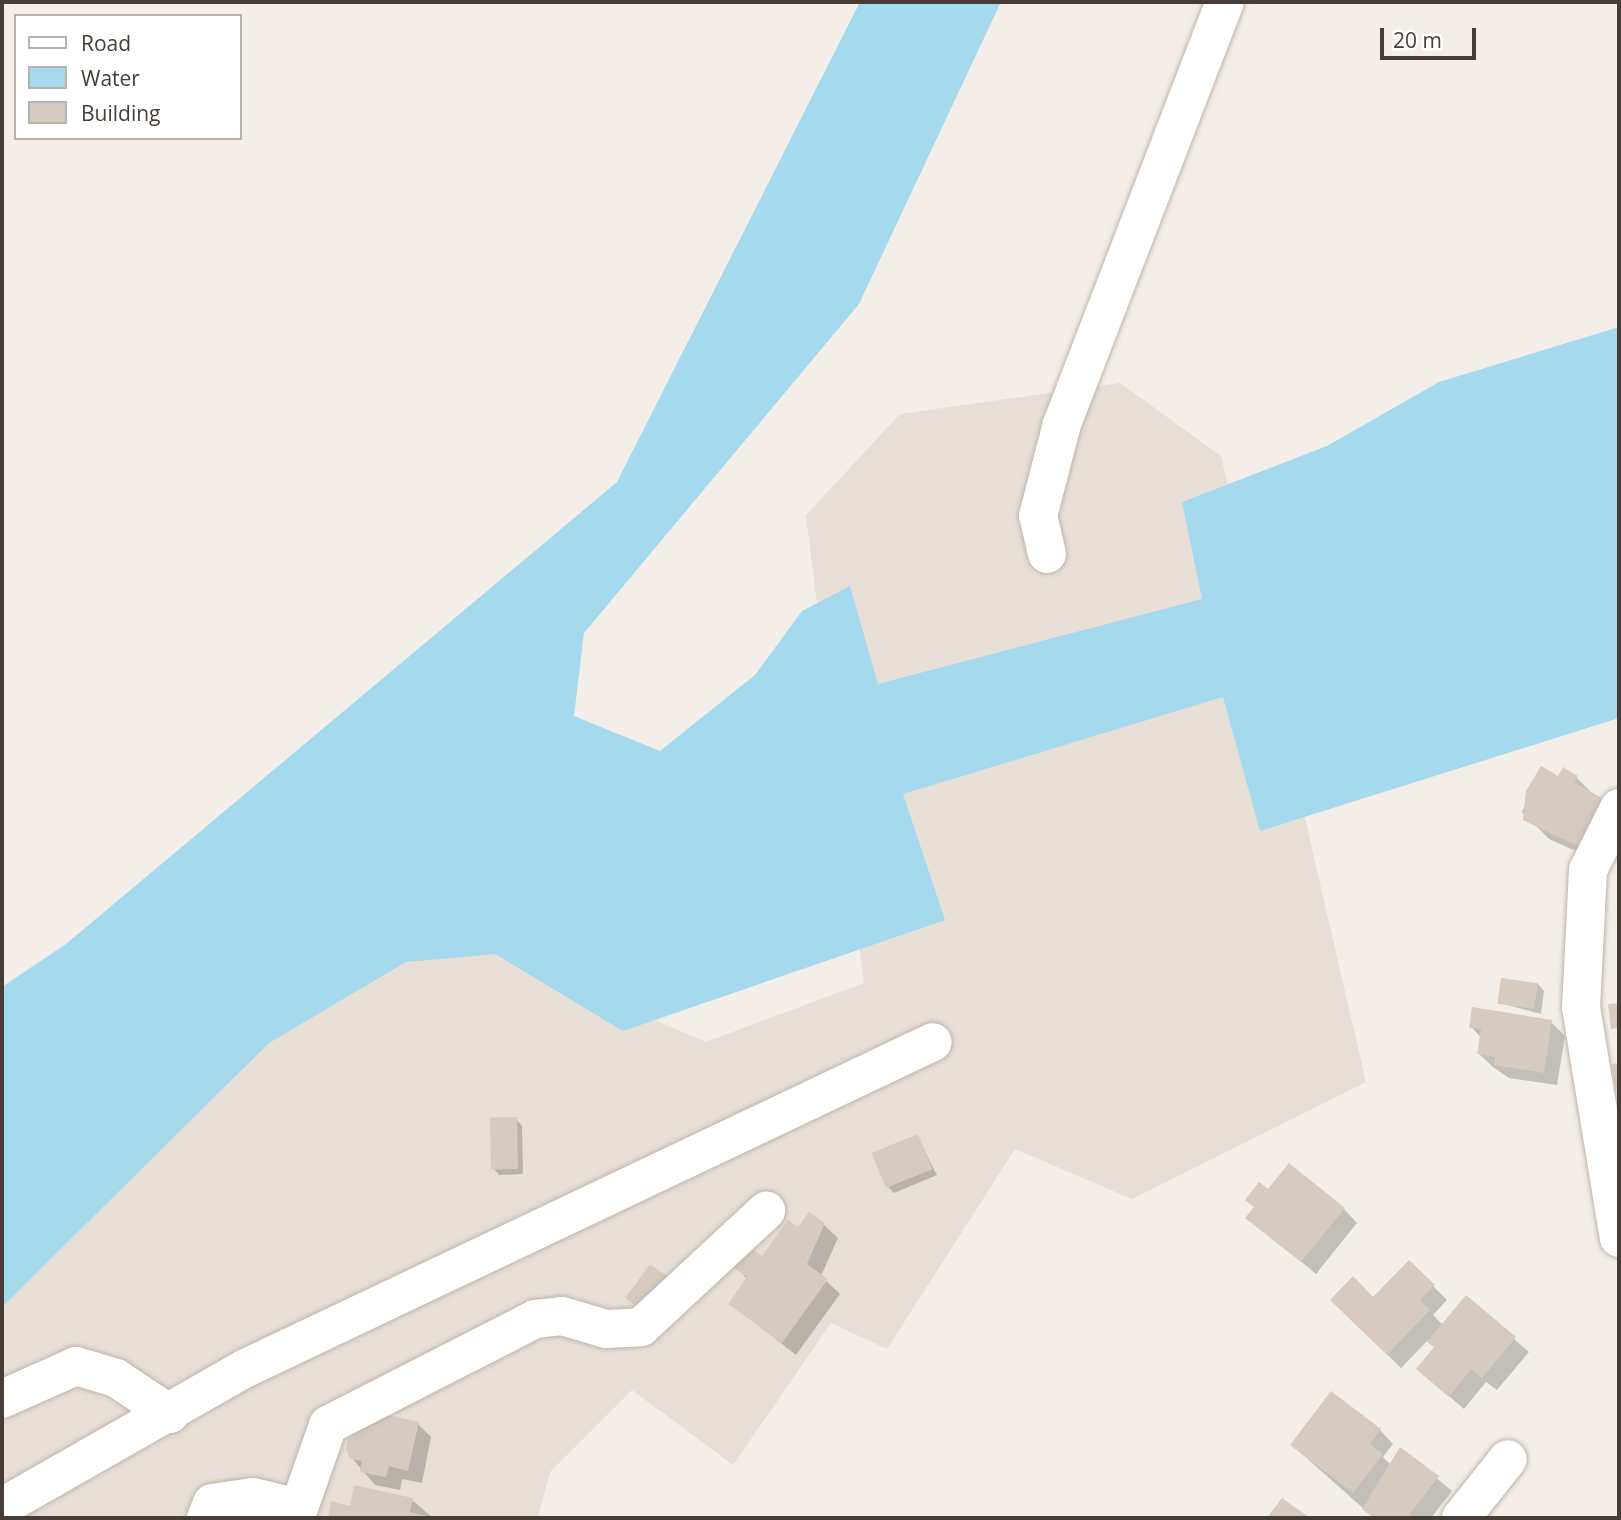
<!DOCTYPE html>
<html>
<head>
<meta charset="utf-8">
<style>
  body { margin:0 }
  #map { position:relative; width:1621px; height:1520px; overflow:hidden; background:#f3eee7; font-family:"Open Sans",sans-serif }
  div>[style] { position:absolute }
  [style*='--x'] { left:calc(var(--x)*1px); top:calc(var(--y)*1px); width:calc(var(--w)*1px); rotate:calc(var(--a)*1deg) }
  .residential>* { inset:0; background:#e7dfd5 }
  .water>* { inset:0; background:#a4d9ee }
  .shadow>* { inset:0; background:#0003 }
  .building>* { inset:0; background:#d7cbbf; transform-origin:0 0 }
  .roads { filter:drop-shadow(0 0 2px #beb4aa) drop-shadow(0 0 2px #beb4aa) }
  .minor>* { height:38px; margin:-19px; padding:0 19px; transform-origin:19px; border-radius:19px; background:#fff }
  span { translate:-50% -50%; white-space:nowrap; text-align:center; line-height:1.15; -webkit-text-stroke:7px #fff; paint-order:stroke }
  .frame { position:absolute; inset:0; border:4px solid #463e36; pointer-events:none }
  .legend { position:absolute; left:14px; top:14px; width:228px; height:126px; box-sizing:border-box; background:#fff; border:2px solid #b5b2af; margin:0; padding:9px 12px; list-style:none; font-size:21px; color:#463e36 }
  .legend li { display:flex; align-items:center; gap:14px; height:35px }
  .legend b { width:35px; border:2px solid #b5b2af }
  .scale { position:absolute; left:1380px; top:28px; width:96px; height:32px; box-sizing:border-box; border:4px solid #463e36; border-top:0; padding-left:9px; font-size:21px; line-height:24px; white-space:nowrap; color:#463e36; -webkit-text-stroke:5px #fff; paint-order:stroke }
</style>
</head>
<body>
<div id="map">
  <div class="residential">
    <i style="clip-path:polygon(1120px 383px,1221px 456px,1366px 1082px,1132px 1199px,1015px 1149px,887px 1349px,831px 1323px,733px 1465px,632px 1390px,550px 1472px,538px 1518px,2px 1518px,2px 1224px,412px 933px,566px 966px,631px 1010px,706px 1042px,864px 983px,806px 515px,900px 414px)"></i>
  </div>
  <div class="water">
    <i style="clip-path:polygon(860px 2px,1001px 2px,859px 304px,584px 633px,574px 716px,660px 751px,755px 675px,802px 611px,850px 586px,878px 684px,1202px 599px,1182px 502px,1327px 446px,1439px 382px,1619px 327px,1619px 718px,1260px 831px,1223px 697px,903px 794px,945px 920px,623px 1031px,495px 954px,406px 962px,269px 1043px,2px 1307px,2px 987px,66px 944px,617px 482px)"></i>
  </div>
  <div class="shadow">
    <i style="clip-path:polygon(1541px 768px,1559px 778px,1576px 777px,1590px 791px,1598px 861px,1549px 839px,1522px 812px)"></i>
    <i style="clip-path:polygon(1538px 984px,1544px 991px,1541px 1014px,1500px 1003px)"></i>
    <i style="clip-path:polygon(1619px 1004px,1619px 1035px,1610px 1006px)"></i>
    <i style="clip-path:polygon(1551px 1022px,1565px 1036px,1557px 1085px,1509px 1078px,1493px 1067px,1479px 1054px,1482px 1038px,1471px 1027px)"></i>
    <i style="clip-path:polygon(516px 1119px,522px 1126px,523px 1174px,499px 1175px,493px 1168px)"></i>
    <i style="clip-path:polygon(917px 1136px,937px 1175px,894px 1193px,888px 1187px)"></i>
    <i style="clip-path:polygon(1268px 1191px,1344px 1209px,1357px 1223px,1316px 1274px,1248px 1217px)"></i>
    <i style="clip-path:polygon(824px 1225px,838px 1238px,821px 1276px,840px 1294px,796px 1355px,730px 1303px,747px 1279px,736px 1267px,763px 1258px,799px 1229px)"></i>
    <i style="clip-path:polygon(1409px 1262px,1447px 1300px,1433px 1315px,1443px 1325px,1466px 1298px,1529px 1352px,1497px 1390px,1486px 1382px,1464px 1409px,1418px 1369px,1436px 1348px,1428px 1340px,1401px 1368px,1332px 1300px,1373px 1299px)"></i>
    <i style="clip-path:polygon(418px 1424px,431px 1437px,422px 1483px,402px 1479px,400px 1490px,375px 1485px,351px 1457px)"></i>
    <i style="clip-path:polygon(1380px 1430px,1393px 1444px,1383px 1457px,1391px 1465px,1401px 1449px,1452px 1491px,1431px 1518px,1374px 1518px,1292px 1445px)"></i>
    <i style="clip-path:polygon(412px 1500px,433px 1518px,329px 1518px,333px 1503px,351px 1508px)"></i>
  </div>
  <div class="building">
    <i style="clip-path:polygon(1541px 766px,1558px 776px,1563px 767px,1578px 776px,1574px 782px,1610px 803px,1584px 849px,1523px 820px,1526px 791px)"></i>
    <i style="left:1501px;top:978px;width:37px;height:26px;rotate:8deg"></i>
    <i style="clip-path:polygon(1619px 1003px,1619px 1028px,1611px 1029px,1608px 1004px)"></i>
    <i style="clip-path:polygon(1472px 1007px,1552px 1020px,1544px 1073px,1494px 1065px,1495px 1057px,1477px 1054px,1481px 1029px,1469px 1028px)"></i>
    <i style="clip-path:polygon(1619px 1063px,1619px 1089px,1615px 1089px,1612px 1064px)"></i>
    <i style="left:517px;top:1117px;width:52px;height:27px;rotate:89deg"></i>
    <i style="left:918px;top:1134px;width:38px;height:50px;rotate:68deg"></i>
    <i style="clip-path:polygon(1289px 1163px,1345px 1208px,1301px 1262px,1245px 1218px,1254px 1207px,1245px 1200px,1259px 1182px,1268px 1189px)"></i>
    <i style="clip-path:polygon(809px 1212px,825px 1223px,807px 1264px,828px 1279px,782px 1343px,728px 1304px,747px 1277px,733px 1267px,748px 1246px,762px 1256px,788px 1220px,798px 1227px)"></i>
    <i style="clip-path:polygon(1409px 1260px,1435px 1285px,1420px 1300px,1430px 1310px,1387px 1355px,1330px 1300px,1353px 1276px,1373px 1297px)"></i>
    <i style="left:650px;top:1264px;width:27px;height:42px;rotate:36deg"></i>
    <i style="clip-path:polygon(1466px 1295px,1516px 1337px,1482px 1378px,1471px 1369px,1449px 1397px,1416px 1369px,1434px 1347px,1427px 1342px)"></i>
    <i style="clip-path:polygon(1331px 1391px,1381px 1429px,1370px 1444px,1383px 1454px,1353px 1493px,1290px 1445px)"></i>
    <i style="clip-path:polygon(361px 1409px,419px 1422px,408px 1471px,389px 1466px,386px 1477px,360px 1472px,362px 1461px,350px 1459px,346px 1449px,352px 1418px)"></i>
    <i style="clip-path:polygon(1400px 1447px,1439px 1476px,1407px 1518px,1374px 1518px,1362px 1509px)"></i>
    <i style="clip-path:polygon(354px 1485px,413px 1498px,410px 1512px,435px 1518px,328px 1518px,331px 1501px,350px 1506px)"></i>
    <i style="clip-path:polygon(1282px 1498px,1310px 1518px,1267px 1518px)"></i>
  </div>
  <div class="roads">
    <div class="minor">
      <i style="--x:1047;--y:554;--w:39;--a:-103"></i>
      <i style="--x:1038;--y:516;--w:95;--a:-75.4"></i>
      <i style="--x:1062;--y:424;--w:452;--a:-68.9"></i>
      <i style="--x:1619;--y:808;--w:69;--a:116.6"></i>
      <i style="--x:1588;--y:870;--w:137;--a:92.9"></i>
      <i style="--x:1581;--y:1007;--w:234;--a:80.7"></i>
      <i style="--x:2;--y:1399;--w:81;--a:-24"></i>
      <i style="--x:76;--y:1366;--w:42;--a:16.7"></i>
      <i style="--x:116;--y:1378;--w:65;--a:33.7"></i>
      <i style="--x:2;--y:1507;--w:281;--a:-29.7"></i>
      <i style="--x:246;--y:1368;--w:760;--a:-25.39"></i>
      <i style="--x:206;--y:1518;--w:16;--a:-68"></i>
      <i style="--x:212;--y:1503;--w:41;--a:-8.3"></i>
      <i style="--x:253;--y:1497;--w:47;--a:13.4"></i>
      <i style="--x:299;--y:1508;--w:88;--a:-70.7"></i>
      <i style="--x:328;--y:1425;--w:233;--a:-27.1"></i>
      <i style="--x:535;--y:1319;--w:27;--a:-6"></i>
      <i style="--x:562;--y:1316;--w:46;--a:16.5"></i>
      <i style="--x:606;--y:1329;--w:35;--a:-3"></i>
      <i style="--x:641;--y:1327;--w:171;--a:-42.9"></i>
      <i style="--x:1461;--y:1518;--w:75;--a:-51.5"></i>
    </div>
  </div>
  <div class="frame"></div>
  <ul class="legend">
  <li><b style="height:9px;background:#fff"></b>Road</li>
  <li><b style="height:19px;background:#a4d9ee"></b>Water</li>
  <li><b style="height:19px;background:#d7cbbf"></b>Building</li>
  </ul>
  <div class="scale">20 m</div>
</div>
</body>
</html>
